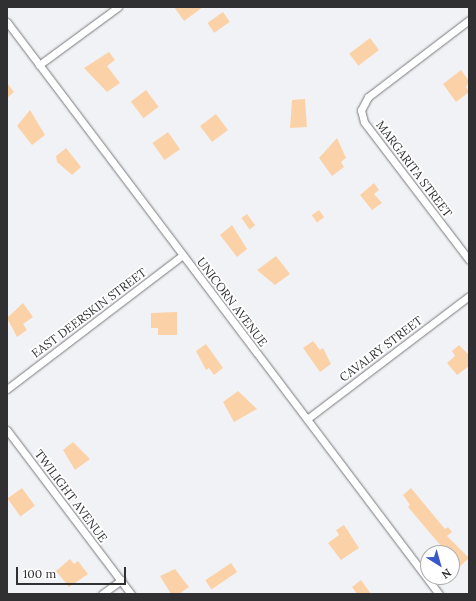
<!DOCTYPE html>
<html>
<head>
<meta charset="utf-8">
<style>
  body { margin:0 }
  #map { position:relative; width:476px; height:601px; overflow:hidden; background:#f1f2f6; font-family:Lora,serif }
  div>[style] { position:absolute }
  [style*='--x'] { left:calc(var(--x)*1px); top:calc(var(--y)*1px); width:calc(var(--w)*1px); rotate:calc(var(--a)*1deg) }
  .building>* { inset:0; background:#fbd2a7; transform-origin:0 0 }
  .roads { filter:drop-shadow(0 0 1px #78797d) drop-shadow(0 0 1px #78797d) }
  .minor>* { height:7px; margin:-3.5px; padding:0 3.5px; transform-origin:3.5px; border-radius:3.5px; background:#fff }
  span { translate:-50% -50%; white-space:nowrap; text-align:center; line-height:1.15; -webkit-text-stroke:3.5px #fff; paint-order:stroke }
  .street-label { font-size:12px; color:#303032 }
  .frame { position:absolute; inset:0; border:8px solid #303032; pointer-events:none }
  .north { position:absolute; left:420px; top:545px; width:40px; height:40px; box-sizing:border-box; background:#fff; border:1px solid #acacad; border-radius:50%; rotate:143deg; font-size:11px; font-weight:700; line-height:16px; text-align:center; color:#303032 }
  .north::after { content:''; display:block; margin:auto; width:14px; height:18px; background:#3859cb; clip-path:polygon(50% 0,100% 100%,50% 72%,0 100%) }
  .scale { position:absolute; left:16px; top:567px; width:110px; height:18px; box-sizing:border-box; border:2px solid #303032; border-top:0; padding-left:5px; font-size:12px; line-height:14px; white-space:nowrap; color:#303032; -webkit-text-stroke:3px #fff; paint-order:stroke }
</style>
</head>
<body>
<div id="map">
  <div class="building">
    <i style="clip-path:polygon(174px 7px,203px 7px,184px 21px)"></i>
    <i style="left:223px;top:12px;width:12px;height:19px;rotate:55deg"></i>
    <i style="left:370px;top:38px;width:15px;height:26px;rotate:53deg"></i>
    <i style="clip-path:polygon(109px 52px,115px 60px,107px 66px,120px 83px,107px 92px,84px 68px)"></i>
    <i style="clip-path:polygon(461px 70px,469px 81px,466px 87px,469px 92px,456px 102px,443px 84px)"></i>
    <i style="clip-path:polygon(7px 83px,14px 92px,7px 98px)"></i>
    <i style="left:146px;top:90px;width:21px;height:19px;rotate:53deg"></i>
    <i style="clip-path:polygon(305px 99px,307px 127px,290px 128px,292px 100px)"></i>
    <i style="clip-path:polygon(30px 110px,45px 135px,32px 145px,17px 126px)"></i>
    <i style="left:216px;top:114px;width:20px;height:20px;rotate:53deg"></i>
    <i style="left:168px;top:132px;width:21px;height:19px;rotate:55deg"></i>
    <i style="clip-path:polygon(337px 138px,346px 158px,341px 162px,344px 167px,332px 176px,319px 158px)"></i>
    <i style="clip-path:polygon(66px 148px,81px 167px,72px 175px,57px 162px,56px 156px)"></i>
    <i style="clip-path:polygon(374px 183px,379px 190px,374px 194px,382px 203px,372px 210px,360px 195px)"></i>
    <i style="left:319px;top:210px;width:9px;height:9px;rotate:54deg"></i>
    <i style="left:247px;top:214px;width:14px;height:7px;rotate:54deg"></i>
    <i style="clip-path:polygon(232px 225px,247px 249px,237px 257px,220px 235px)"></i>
    <i style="clip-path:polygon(276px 256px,290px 274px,275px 285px,257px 270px)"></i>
    <i style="clip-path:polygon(23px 303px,33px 317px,23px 324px,27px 330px,17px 337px,7px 318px)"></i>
    <i style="clip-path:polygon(177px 312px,177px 335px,158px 335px,158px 328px,151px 328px,151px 313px)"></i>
    <i style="clip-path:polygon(313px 341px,320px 350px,323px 348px,331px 364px,320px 372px,303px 348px)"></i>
    <i style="clip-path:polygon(206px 344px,223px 368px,214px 375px,209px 368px,206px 370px,196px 351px)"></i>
    <i style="clip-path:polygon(459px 345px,469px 355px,469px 366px,457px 375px,447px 363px,455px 356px,452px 351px)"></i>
    <i style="clip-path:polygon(238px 391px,257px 409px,234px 422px,223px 402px)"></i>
    <i style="clip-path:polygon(73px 442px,90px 459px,75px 470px,63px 450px)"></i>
    <i style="left:22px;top:488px;width:22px;height:18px;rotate:54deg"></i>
    <i style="clip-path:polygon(411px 488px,445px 529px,448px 527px,452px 532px,447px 536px,469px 558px,458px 568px,452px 553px,447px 553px,408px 507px,410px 505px,403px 495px)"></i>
    <i style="clip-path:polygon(344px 525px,359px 548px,341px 560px,328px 543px,339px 535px,336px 530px)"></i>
    <i style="clip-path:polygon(70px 559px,74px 564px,78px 561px,88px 574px,69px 587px,56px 571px)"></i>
    <i style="left:231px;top:563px;width:11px;height:31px;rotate:56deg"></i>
    <i style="clip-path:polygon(175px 569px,189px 587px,179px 594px,171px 594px,160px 576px)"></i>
    <i style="clip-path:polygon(361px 580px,371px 594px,357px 594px,352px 587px)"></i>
  </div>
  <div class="roads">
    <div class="minor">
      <i style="--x:469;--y:20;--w:127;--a:142.7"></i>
      <i style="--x:368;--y:97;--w:15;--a:118"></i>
      <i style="--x:361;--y:110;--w:12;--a:76"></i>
      <i style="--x:364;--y:122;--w:173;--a:52.7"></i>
      <i style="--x:7;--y:22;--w:717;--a:52.94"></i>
      <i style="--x:39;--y:65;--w:98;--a:-36.3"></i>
      <i style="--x:7;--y:389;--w:221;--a:-37.3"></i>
      <i style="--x:307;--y:419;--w:203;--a:-37.2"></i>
      <i style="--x:7;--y:430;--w:206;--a:52.9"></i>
      <i style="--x:102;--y:594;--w:24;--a:-36"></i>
    </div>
  </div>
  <div class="street-label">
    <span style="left:414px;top:169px;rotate:53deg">MARGARITA STREET</span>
    <span style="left:232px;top:302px;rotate:53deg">UNICORN AVENUE</span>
    <span style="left:89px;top:313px;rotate:-37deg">EAST DEERSKIN STREET</span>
    <span style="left:381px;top:349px;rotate:-37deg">CAVALRY STREET</span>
    <span style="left:71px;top:496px;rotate:53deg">TWILIGHT AVENUE</span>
  </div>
  <div class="frame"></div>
  <div class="north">N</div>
  <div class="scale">100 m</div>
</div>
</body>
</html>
